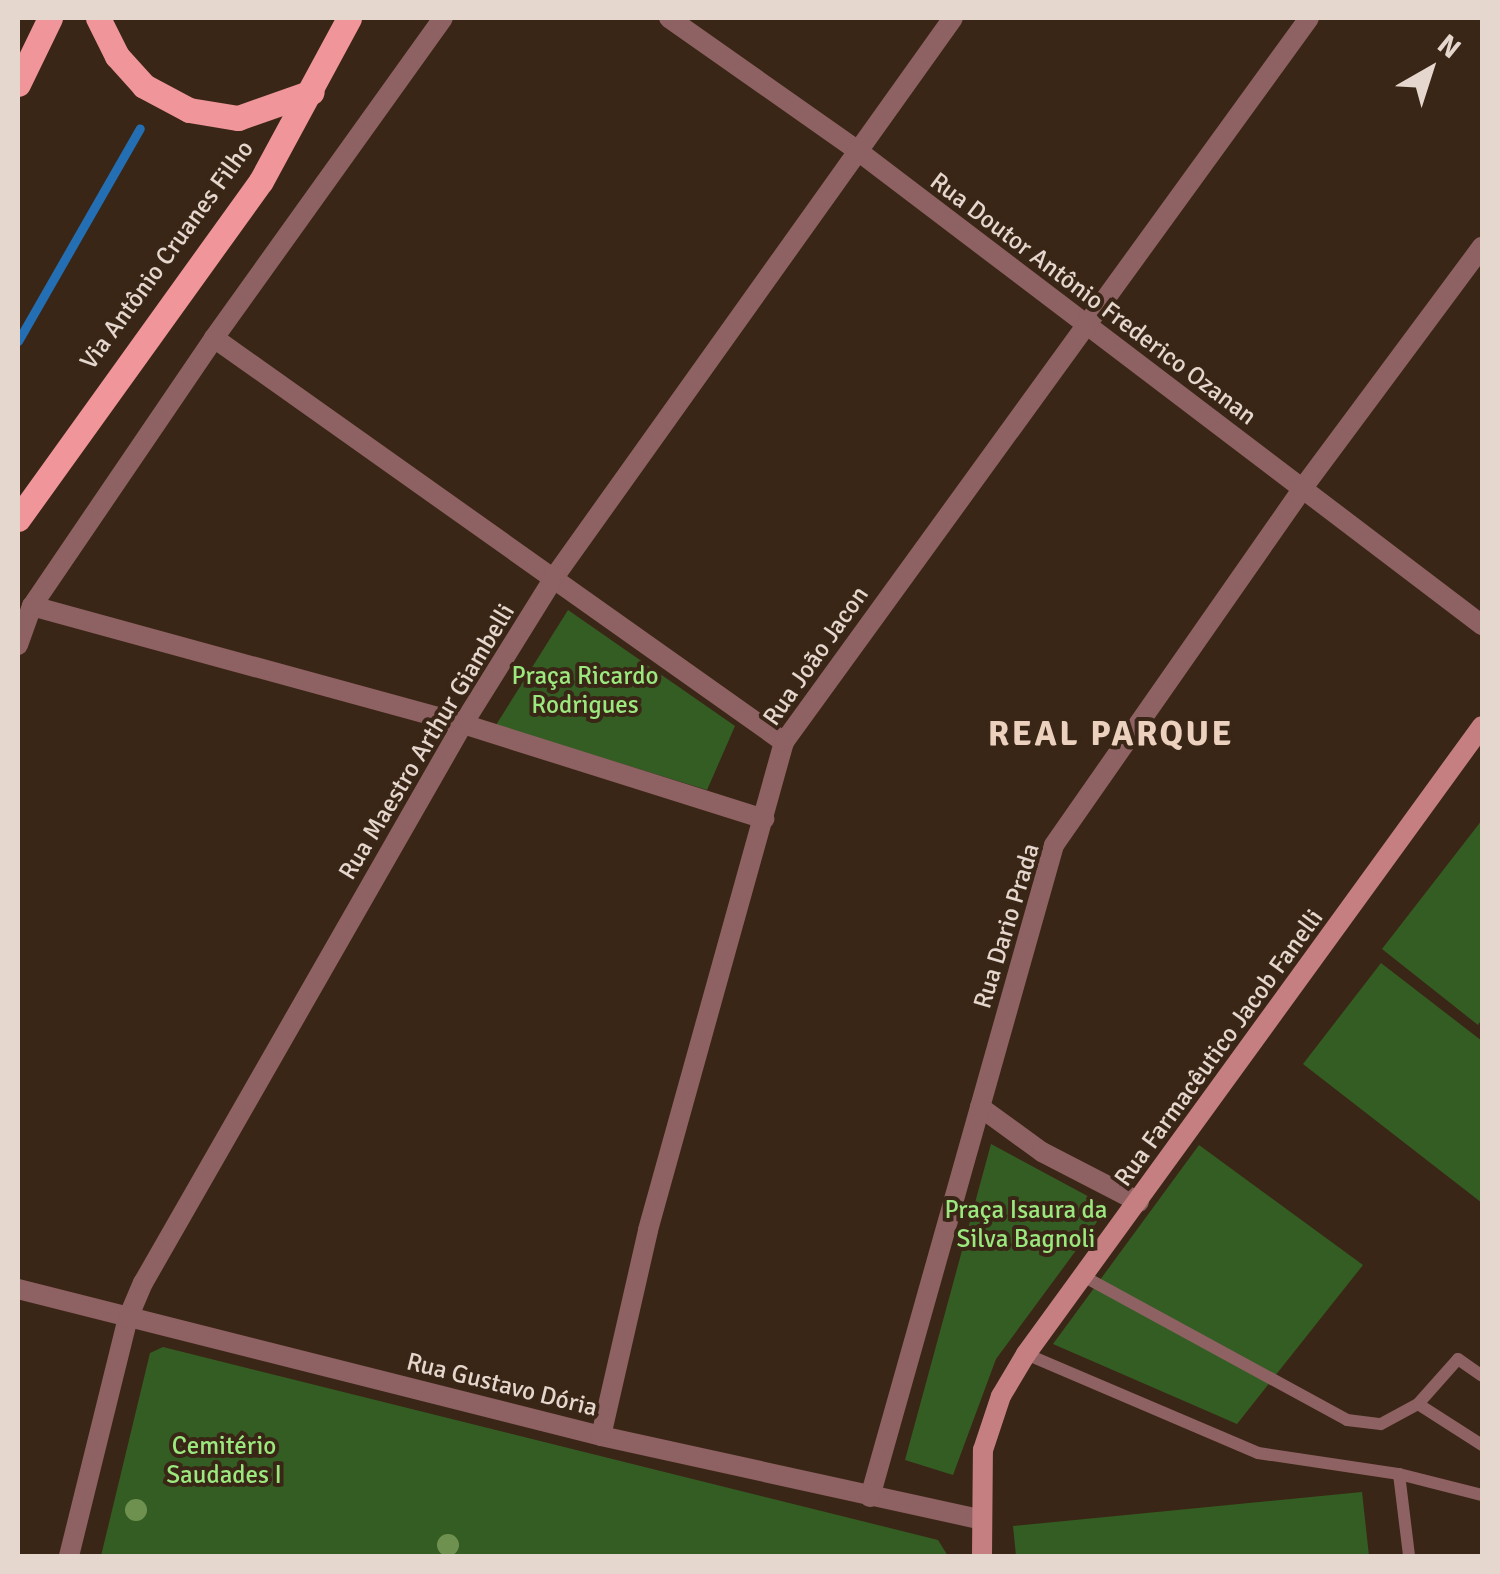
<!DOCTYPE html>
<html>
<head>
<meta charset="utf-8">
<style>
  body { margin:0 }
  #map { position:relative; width:1500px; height:1574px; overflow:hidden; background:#3a2616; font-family:Signika,sans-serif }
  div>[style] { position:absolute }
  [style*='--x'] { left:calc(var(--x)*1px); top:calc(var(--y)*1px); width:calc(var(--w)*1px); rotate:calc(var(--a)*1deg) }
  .green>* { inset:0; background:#345d23 }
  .stream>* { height:9px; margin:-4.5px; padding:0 4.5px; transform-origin:4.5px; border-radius:4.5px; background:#246fb3 }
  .lane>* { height:12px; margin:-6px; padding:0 6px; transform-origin:6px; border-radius:6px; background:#8e6163 }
  .street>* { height:20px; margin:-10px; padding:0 10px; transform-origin:10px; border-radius:10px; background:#8e6163 }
  .secondary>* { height:20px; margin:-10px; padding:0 10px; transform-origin:10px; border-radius:10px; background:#c57f81 }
  .primary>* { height:25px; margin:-12.5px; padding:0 12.5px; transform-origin:12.5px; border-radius:12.5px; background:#f09599 }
  .trees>* { width:22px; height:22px; margin:-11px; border-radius:50%; background:#6f914f }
  span { translate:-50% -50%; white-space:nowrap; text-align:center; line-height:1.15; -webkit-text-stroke:8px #3a2616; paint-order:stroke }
  .street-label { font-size:25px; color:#e5d7ce }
  .park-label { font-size:25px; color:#9be87e }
  .district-label { font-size:35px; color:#ebd1be; font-weight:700; letter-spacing:2.5px }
  .frame { position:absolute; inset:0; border:20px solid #e5d7ce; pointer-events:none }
  .north { position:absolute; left:1380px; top:20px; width:100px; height:100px; -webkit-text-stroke:8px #3a2616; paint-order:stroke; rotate:39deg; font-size:28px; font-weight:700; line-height:40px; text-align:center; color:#e5d7ce }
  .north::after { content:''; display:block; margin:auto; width:35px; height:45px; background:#e5d7ce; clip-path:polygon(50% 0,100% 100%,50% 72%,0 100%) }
</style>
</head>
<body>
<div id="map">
  <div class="green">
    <i style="clip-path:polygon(568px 610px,735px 726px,707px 790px,496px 725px)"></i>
    <i style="clip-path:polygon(1482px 820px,1482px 1019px,1478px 1025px,1382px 949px)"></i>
    <i style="clip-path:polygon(1381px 963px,1482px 1041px,1482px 1203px,1303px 1064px)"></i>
    <i style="clip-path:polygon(991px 1144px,1108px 1207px,996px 1359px,953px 1475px,905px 1460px)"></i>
    <i style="clip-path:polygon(1199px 1145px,1363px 1265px,1237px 1424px,1053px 1344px)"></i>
    <i style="clip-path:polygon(163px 1347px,938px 1540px,948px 1556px,101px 1556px,150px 1353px)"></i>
    <i style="clip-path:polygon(1362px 1492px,1369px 1556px,1016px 1556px,1013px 1526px)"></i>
  </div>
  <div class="stream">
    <i style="--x:18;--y:341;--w:245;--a:-60.2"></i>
  </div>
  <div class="lane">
    <i style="--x:1083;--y:1276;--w:301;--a:28.6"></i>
    <i style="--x:1347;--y:1420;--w:34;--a:7"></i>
    <i style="--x:1381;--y:1424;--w:42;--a:-28.4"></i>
    <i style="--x:1418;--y:1404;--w:60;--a:-48.4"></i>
    <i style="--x:1458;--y:1359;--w:29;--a:35"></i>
    <i style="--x:1026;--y:1354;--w:252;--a:23.1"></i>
    <i style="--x:1258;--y:1453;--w:143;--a:8.5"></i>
    <i style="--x:1399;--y:1474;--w:86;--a:14.2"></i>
    <i style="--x:1418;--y:1404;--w:76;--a:32.6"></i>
    <i style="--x:1399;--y:1474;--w:83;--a:83"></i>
  </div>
  <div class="street">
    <i style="--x:669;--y:18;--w:231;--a:35.1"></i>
    <i style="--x:858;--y:151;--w:784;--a:37.22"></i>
    <i style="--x:214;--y:338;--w:699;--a:35.33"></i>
    <i style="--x:32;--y:606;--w:447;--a:15.3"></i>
    <i style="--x:463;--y:724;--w:316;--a:17.5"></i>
    <i style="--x:18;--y:645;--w:41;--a:-70.3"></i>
    <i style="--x:32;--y:606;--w:324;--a:-55.8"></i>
    <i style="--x:214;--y:338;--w:393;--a:-54.4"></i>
    <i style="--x:980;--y:1107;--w:77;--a:36"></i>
    <i style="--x:1042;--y:1152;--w:109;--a:27.3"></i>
    <i style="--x:18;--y:1289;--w:601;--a:14.15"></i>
    <i style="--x:601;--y:1436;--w:386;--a:12.4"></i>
    <i style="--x:601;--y:1436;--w:211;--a:-77.1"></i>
    <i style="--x:648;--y:1230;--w:507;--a:-74.43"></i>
    <i style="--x:784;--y:742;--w:894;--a:-54.05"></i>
    <i style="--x:870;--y:1497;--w:677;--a:-74.24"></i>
    <i style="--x:1054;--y:845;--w:434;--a:-55.1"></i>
    <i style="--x:1302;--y:489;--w:302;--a:-53.4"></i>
    <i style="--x:69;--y:1556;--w:245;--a:-76.1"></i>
    <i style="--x:128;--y:1318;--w:38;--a:-67"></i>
    <i style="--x:143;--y:1283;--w:644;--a:-60.21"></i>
    <i style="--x:463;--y:724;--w:174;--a:-58.1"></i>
    <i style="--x:555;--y:576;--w:685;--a:-54.5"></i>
  </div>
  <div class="secondary">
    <i style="--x:982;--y:1556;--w:106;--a:-89.5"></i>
    <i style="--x:983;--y:1450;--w:57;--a:-71.6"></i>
    <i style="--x:1001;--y:1396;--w:49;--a:-59.2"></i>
    <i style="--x:1026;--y:1354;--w:776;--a:-54.02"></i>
  </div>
  <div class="primary">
    <i style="--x:98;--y:18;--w:42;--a:63.4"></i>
    <i style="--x:117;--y:56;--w:40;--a:48"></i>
    <i style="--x:144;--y:86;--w:51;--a:28.1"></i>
    <i style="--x:189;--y:110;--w:50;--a:9.3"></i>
    <i style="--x:238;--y:118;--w:78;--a:-19.4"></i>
    <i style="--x:18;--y:84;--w:73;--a:-64.1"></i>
    <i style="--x:18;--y:519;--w:416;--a:-54.3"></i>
    <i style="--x:261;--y:181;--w:185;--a:-61.6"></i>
  </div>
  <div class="trees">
    <i style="left:136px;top:1510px"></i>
    <i style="left:448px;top:1545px"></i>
  </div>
  <div class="street-label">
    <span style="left:167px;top:255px;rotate:-54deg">Via Antônio Cruanes Filho</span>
    <span style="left:1093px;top:299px;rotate:37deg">Rua Doutor Antônio Frederico Ozanan</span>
    <span style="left:816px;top:656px;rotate:-55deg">Rua João Jacon</span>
    <span style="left:427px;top:742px;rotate:-59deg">Rua Maestro Arthur Giambelli</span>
    <span style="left:1007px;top:926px;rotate:-73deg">Rua Dario Prada</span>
    <span style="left:1219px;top:1048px;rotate:-54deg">Rua Farmacêutico Jacob Fanelli</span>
    <span style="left:502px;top:1385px;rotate:14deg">Rua Gustavo Dória</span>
  </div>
  <div class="park-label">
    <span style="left:585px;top:691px">Praça Ricardo<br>Rodrigues</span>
    <span style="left:1026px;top:1225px">Praça Isaura da<br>Silva Bagnoli</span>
    <span style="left:224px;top:1461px">Cemitério<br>Saudades I</span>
  </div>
  <div class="district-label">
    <span style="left:1111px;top:734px">REAL PARQUE</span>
  </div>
  <div class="frame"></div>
  <div class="north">N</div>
</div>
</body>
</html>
